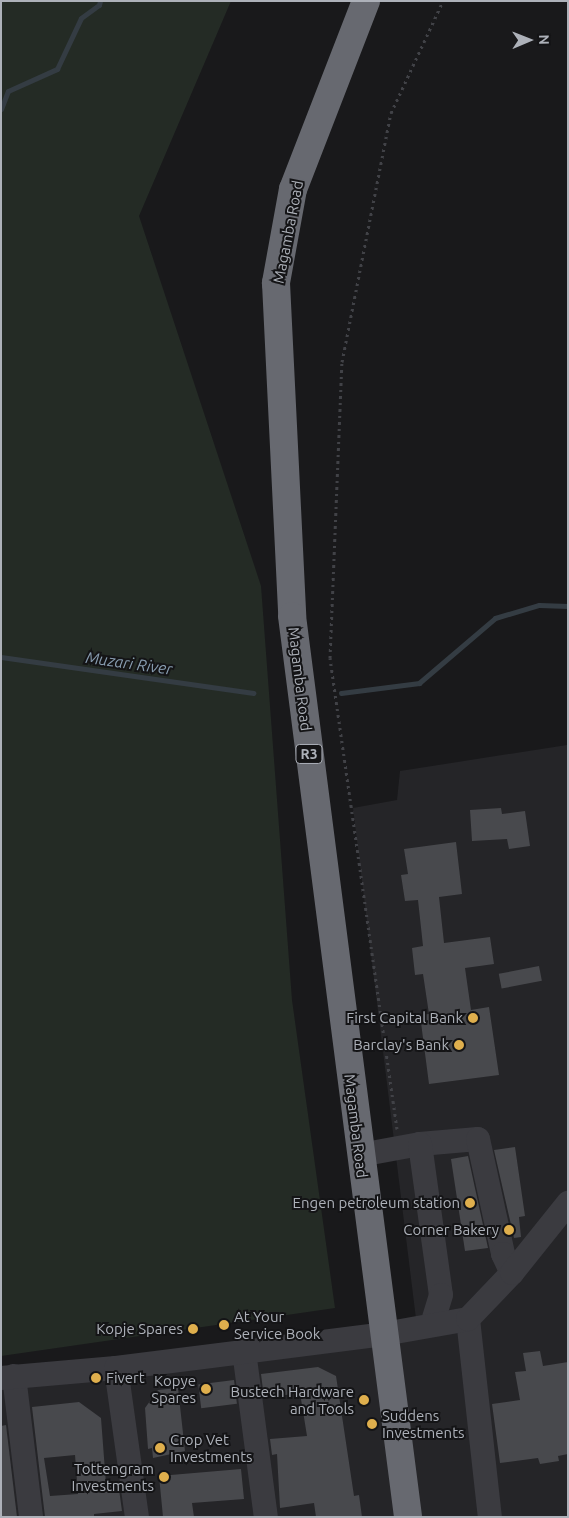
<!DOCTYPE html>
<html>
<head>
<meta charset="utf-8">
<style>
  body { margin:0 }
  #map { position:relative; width:569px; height:1518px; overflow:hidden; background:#19191b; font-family:Ubuntu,sans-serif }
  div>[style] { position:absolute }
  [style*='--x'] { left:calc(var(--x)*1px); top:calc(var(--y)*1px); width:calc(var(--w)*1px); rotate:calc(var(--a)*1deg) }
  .built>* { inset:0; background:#252528 }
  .green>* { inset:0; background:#242b25 }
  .stream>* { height:5px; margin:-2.5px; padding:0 2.5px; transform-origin:2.5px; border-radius:2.5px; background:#343c43 }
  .building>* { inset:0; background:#48494d; transform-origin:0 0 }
  .path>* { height:3px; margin-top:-1.5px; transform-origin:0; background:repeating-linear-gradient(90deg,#414247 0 2.5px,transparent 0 6.5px) }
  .minor>* { height:24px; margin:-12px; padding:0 12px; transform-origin:12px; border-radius:12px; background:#3b3b40 }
  .highway>* { height:28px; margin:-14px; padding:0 14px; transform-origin:14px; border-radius:14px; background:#676970 }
  .dots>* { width:14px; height:14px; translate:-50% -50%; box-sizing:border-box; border:2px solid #141416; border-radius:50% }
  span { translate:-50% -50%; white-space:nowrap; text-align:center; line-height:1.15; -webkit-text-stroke:4px #141416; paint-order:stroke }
  .shield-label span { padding:1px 4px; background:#141416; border:1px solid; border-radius:4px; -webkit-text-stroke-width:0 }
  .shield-label { font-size:14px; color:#adb1b9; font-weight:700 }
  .street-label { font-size:15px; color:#adb1b9 }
  .poi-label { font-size:15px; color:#adb1b9 }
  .right { translate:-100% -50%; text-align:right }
  .left { translate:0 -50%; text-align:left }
  .water-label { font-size:16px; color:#889db0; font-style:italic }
  .frame { position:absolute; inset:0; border:2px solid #adb1b9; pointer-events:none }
  .north { position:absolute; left:504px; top:15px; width:50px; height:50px; -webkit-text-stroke:4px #141416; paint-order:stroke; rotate:89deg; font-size:14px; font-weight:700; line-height:20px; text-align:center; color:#adb1b9 }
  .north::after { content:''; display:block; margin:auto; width:18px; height:22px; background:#adb1b9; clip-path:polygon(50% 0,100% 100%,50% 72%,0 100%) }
</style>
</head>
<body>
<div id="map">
  <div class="built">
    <i style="clip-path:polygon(567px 745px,568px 1517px,1px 1517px,1px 1388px,418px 1335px,353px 808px,397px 800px,400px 771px)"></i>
  </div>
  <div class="green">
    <i style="clip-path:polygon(1px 1px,231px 1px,139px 216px,261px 586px,292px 1000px,335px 1308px,1px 1356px)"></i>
  </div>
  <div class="stream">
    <i style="--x:1;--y:109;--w:19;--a:-69"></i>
    <i style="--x:8;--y:91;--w:54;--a:-24.2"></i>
    <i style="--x:57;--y:69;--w:56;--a:-64.8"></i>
    <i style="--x:81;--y:18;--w:22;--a:-36"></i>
    <i style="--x:99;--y:5;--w:4;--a:-76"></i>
    <i style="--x:1;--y:657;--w:255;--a:8.1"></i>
    <i style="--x:341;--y:693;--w:79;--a:-7.3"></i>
    <i style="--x:419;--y:683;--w:100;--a:-40.5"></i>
    <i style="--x:495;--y:618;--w:46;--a:-16.5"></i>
    <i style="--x:539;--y:605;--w:29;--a:2"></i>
  </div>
  <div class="building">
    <i style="clip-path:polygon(501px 808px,502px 814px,525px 811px,530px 846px,509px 849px,507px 839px,472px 841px,470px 810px)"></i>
    <i style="clip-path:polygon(456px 842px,462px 894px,439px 897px,444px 943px,490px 937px,494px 964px,465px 968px,471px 1010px,489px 1007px,499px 1075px,429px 1084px,420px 1015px,429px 1014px,423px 974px,415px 975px,412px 948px,423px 946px,418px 900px,405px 901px,401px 875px,408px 874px,404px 849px)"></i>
    <i style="left:539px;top:966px;width:15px;height:41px;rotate:79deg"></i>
    <i style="clip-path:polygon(515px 1147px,525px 1216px,519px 1217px,521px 1237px,514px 1238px,494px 1150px)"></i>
    <i style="clip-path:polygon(468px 1156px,488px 1248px,465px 1251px,451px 1159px)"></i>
    <i style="clip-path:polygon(540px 1351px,543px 1366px,568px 1362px,568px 1454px,558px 1456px,559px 1461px,540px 1464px,538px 1458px,500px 1463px,492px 1404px,520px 1400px,515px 1372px,526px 1371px,523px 1353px)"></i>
    <i style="clip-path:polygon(318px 1367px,336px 1376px,354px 1496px,359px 1495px,362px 1517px,316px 1517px,314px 1503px,280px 1508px,277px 1454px,272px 1455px,270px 1439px,307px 1436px,300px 1393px,264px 1398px,261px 1374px)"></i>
    <i style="left:234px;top:1380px;width:24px;height:36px;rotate:83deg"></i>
    <i style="clip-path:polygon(178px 1388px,185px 1451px,153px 1458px,152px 1448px,148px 1449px,145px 1408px,158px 1390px)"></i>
    <i style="clip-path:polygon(evenodd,79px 1402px,101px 1418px,106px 1484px,118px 1482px,122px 1511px,94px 1514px,94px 1517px,45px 1517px,32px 1407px,79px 1402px,75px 1455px,78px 1494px,50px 1496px,44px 1458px,75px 1455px)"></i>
    <i style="clip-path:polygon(6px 1425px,17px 1517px,1px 1517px,1px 1426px)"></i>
    <i style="clip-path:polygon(241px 1469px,244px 1499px,192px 1503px,194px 1517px,163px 1517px,159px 1476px)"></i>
  </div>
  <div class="path">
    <i style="--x:397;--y:1129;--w:476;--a:-98.1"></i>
    <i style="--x:330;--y:658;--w:296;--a:-87.7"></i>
    <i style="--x:342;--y:362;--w:254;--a:-78.9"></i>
    <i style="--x:391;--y:113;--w:123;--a:-65.1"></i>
  </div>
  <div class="minor">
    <i style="--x:420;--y:1144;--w:58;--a:-4.9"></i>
    <i style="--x:478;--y:1139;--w:118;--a:77.7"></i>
    <i style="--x:503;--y:1254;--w:21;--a:65"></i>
    <i style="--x:360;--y:1155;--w:61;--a:-10.4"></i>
    <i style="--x:420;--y:1144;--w:152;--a:82.1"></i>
    <i style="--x:441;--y:1295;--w:31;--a:107"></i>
    <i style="--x:468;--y:1319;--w:199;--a:83.7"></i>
    <i style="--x:244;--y:1351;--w:167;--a:82.5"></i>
    <i style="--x:116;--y:1368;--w:150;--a:82"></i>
    <i style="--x:14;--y:1376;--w:142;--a:83.1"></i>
    <i style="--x:1;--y:1378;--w:115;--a:-5"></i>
    <i style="--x:116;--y:1368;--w:270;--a:-7.2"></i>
    <i style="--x:384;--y:1334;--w:85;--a:-10.1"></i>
    <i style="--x:468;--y:1319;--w:64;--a:-46.3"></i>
    <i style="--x:512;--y:1273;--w:90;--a:-51.3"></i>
  </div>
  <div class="highway">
    <i style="--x:366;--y:1;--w:202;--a:111.2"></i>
    <i style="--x:293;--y:189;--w:96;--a:100.3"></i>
    <i style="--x:276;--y:283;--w:333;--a:87.2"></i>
    <i style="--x:292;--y:616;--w:908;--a:82.66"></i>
  </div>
  <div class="dots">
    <i style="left:473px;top:1018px;background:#dfaf4d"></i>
    <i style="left:459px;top:1045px;background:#dfaf4d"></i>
    <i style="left:470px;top:1203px;background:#dfaf4d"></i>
    <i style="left:509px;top:1230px;background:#dfaf4d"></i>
    <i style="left:224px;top:1325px;background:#dfaf4d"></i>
    <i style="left:193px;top:1329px;background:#dfaf4d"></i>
    <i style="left:96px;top:1378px;background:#dfaf4d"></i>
    <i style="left:206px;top:1389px;background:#dfaf4d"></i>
    <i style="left:364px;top:1400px;background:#dfaf4d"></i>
    <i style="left:372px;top:1424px;background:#dfaf4d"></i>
    <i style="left:160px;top:1448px;background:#dfaf4d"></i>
    <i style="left:164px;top:1477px;background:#dfaf4d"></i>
  </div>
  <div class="shield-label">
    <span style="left:309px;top:754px">R3</span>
  </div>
  <div class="street-label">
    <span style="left:288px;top:232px;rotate:-79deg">Magamba Road</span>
    <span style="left:300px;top:679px;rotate:83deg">Magamba Road</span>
    <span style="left:356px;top:1126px;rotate:83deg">Magamba Road</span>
  </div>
  <div class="poi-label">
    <span class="right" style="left:463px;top:1018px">First Capital Bank</span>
    <span class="right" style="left:449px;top:1045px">Barclay's Bank</span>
    <span class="right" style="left:460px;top:1203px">Engen petroleum station</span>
    <span class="right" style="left:499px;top:1230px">Corner Bakery</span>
    <span class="left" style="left:234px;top:1325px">At Your<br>Service Book</span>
    <span class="right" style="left:183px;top:1329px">Kopje Spares</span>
    <span class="left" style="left:106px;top:1378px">Fivert</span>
    <span class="right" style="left:196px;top:1389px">Kopye<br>Spares</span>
    <span class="right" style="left:354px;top:1400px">Bustech Hardware<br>and Tools</span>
    <span class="left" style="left:382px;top:1424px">Suddens<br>Investments</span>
    <span class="left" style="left:170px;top:1448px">Crop Vet<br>Investments</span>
    <span class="right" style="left:154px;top:1477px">Tottengram<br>Investments</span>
  </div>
  <div class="water-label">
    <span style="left:129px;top:663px;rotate:8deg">Muzari River</span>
  </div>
  <div class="frame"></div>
  <div class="north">N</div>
</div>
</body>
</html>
